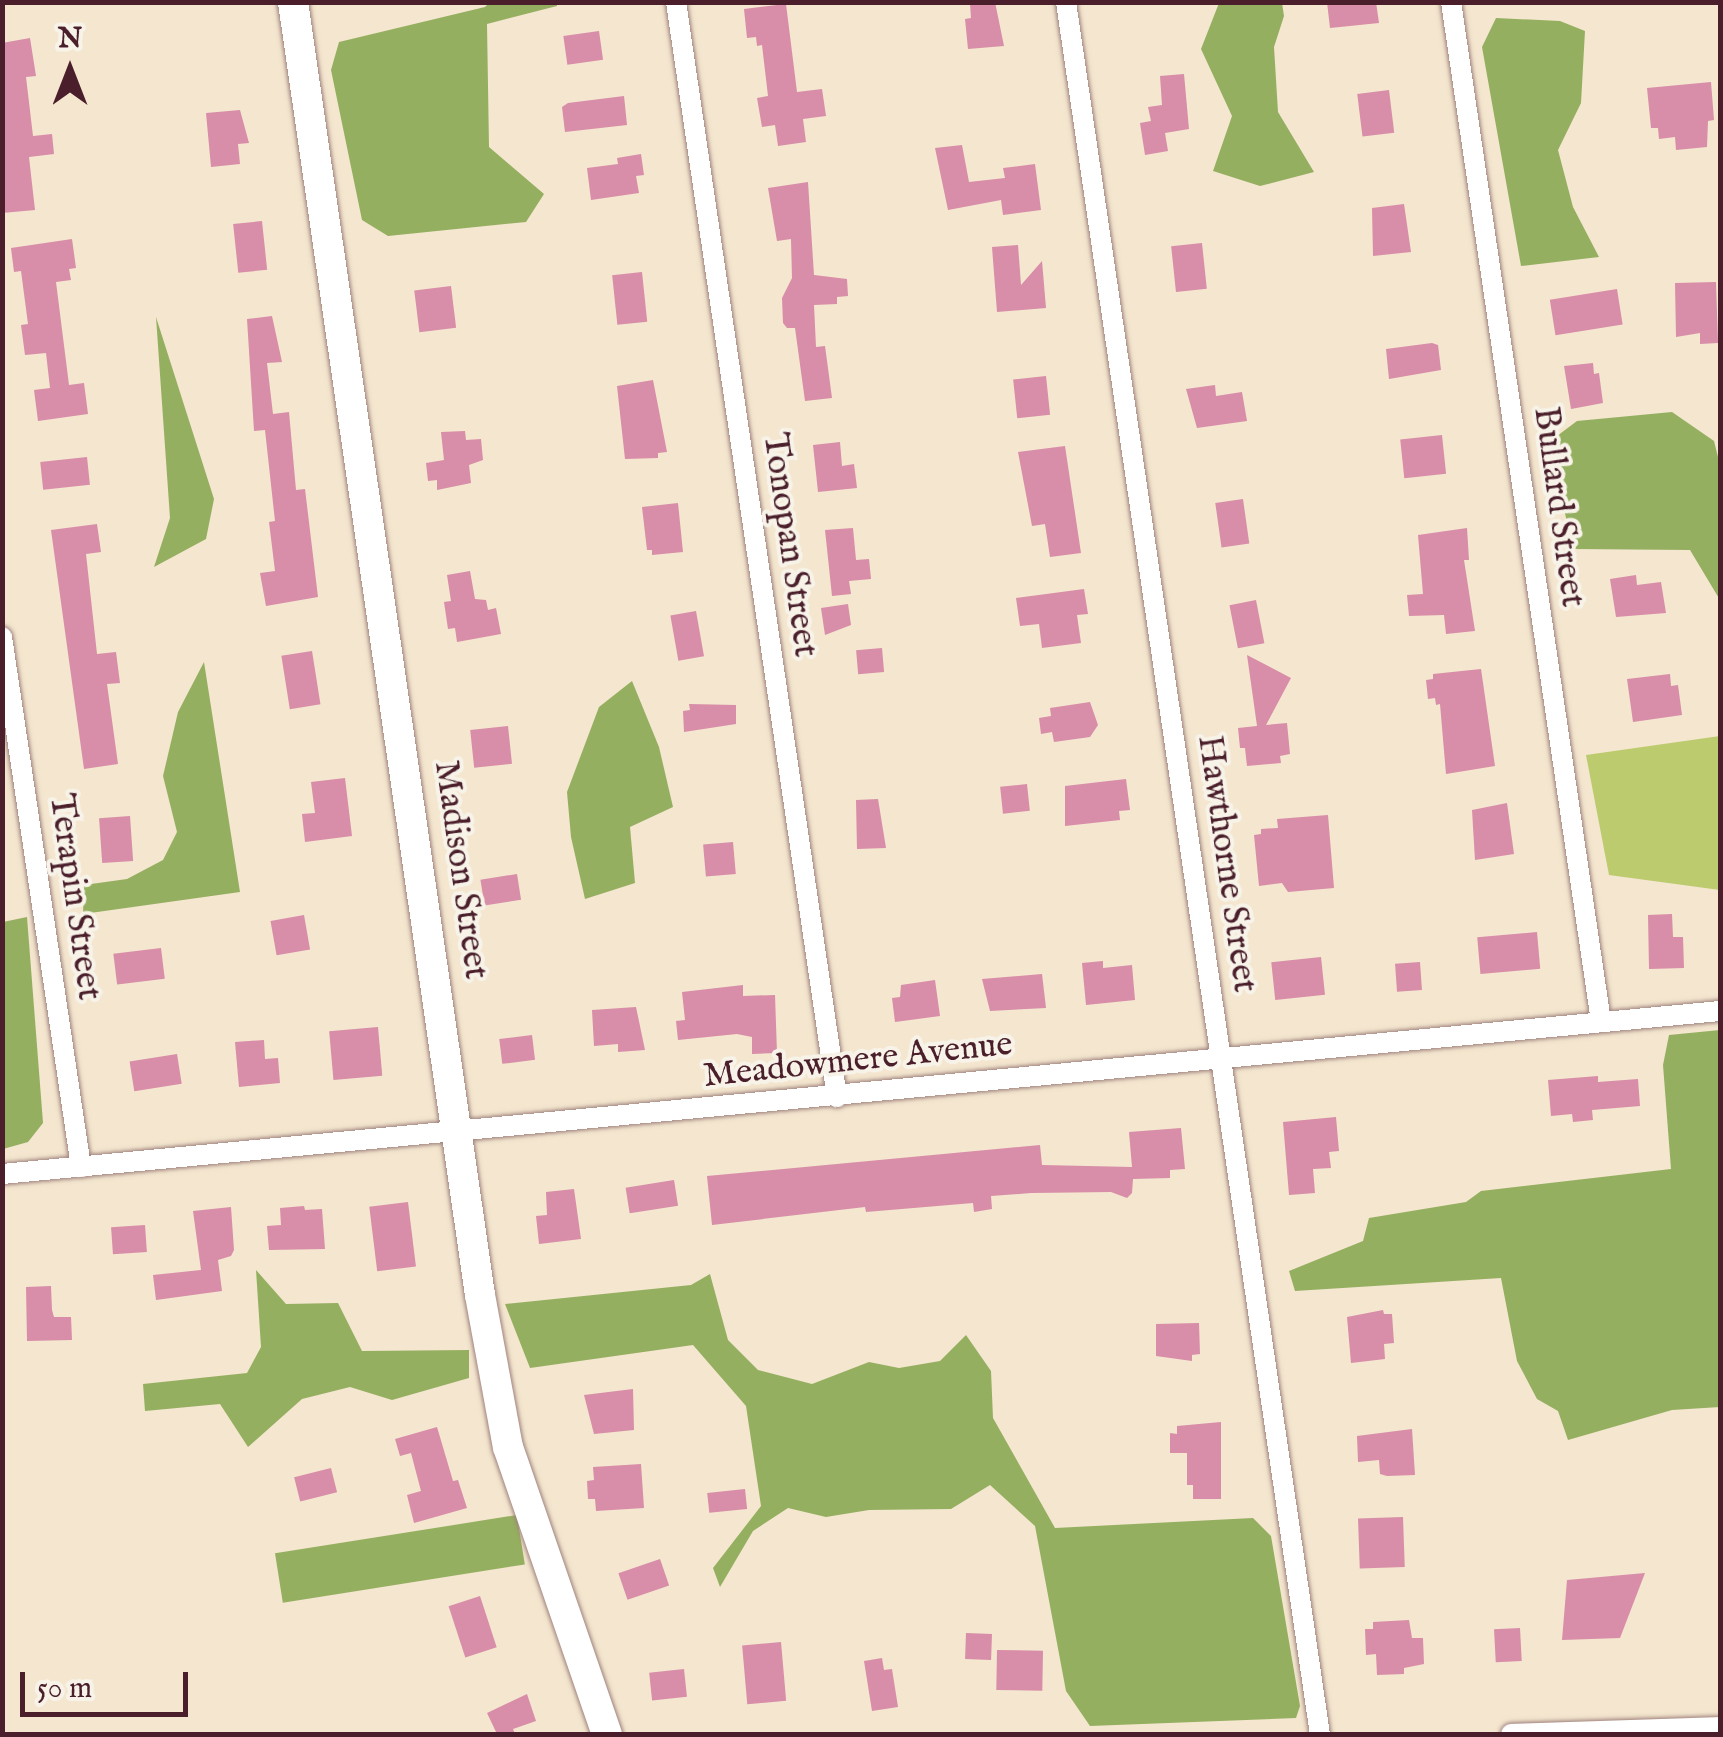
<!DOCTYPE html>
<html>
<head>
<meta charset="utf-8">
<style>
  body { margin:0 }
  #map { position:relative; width:1723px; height:1737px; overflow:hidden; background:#f4e6cf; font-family:"IM FELL English",serif }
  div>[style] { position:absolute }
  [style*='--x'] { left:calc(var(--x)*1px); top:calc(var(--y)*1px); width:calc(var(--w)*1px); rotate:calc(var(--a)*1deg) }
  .green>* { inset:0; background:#bccb6d }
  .forest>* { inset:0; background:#95af60; transform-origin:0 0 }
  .building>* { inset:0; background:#d88da8; transform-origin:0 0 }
  .roads { filter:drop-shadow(0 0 2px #9f827d) drop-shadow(0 0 2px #9f827d) }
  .street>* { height:20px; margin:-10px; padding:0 10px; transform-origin:10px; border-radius:10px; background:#fff }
  .secondary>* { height:30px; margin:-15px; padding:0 15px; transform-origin:15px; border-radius:15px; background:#fff }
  span { translate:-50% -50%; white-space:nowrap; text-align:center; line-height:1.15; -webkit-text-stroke:8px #f7f3e8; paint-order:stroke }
  .street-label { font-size:35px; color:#4a1f2b }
  .frame { position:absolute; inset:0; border:5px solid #4a1f2b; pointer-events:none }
  .north { position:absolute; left:20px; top:20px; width:100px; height:100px; -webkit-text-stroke:8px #f7f3e8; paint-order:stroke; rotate:0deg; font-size:28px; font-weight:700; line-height:40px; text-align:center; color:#4a1f2b }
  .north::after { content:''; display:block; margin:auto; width:35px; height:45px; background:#4a1f2b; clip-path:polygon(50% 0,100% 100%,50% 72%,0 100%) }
  .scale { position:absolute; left:20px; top:1672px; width:168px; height:45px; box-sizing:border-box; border:5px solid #4a1f2b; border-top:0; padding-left:12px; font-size:30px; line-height:35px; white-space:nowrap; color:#4a1f2b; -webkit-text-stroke:8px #f7f3e8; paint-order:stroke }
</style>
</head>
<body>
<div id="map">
  <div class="green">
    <i style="clip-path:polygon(1720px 736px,1720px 890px,1609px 875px,1586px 755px)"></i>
  </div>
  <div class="forest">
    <i style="clip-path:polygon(489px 3px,557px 3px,557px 6px,487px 24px,489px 147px,544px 194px,526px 222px,388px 236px,362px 220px,331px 70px,339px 42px,485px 7px)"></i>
    <i style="clip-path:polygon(1219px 3px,1282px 3px,1284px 16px,1274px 47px,1278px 112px,1314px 172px,1260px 186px,1213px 171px,1232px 116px,1201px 49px)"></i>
    <i style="clip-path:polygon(1496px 18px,1560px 21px,1585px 31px,1581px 103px,1558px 150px,1573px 207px,1599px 257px,1521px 266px,1482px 47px)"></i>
    <i style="clip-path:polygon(156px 317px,214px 499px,206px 539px,154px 567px,170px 518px)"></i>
    <i style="clip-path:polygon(1672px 412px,1714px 441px,1720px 465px,1720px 600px,1690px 550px,1573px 549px,1549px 442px,1577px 421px)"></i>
    <i style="clip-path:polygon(204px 662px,240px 892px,83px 914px,84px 885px,127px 879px,163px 860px,177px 832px,163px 776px,178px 712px)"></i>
    <i style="clip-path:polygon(632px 681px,659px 747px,673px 807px,630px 827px,635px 883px,585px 899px,571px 837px,567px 792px,599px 707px)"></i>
    <i style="clip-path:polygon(27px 917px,43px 1123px,28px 1142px,3px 1149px,3px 922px)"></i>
    <i style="clip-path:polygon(1720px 1030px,1720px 1407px,1672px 1410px,1568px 1440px,1558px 1411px,1537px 1399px,1517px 1361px,1501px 1278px,1295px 1291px,1289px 1271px,1363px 1241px,1369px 1218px,1466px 1202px,1481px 1191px,1671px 1169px,1663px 1065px,1669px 1035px)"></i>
    <i style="clip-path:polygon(256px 1270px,286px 1304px,338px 1303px,362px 1351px,469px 1350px,469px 1378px,392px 1400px,350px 1387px,302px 1399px,248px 1447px,220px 1404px,145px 1411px,143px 1384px,247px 1373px,261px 1347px)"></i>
    <i style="clip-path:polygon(710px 1274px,728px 1340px,758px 1370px,812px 1384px,869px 1362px,899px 1368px,940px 1361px,966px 1335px,991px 1371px,993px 1418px,1055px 1528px,1253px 1518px,1271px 1536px,1300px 1706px,1296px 1718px,1090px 1726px,1066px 1691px,1035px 1526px,990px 1485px,951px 1509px,869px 1510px,826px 1517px,788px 1508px,753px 1531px,720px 1587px,713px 1568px,761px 1506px,746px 1406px,693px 1345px,530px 1368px,505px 1304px,691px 1285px)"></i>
    <i style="left:517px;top:1515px;width:50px;height:245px;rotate:81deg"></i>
  </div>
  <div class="building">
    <i style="clip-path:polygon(995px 2px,1004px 46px,968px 49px,965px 19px,971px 18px,970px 4px)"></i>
    <i style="clip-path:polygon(1327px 2px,1376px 2px,1379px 23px,1330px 28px)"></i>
    <i style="clip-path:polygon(786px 4px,797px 92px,822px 89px,826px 116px,803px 119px,806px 142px,778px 146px,775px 125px,762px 127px,757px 98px,768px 96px,762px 45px,757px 46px,756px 37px,747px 38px,744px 9px)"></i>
    <i style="left:599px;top:31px;width:29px;height:36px;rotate:82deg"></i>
    <i style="clip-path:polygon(30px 38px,36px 76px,26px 77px,33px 136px,52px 134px,54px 154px,29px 157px,35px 210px,2px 213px,2px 43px)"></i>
    <i style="clip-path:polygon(1184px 74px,1189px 129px,1165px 133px,1168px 151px,1145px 155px,1140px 123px,1151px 121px,1148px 107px,1162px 105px,1160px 76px)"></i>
    <i style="clip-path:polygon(1711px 82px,1714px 120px,1708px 121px,1707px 147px,1676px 150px,1675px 137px,1659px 139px,1658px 128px,1651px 128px,1647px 88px)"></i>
    <i style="left:1389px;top:90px;width:43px;height:32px;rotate:83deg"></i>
    <i style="clip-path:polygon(624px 96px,627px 125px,565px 132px,562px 107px,568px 103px)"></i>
    <i style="clip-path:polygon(240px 110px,249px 143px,238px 144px,240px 164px,211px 167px,206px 113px)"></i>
    <i style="clip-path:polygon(962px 145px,969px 182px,1005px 178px,1003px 168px,1035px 164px,1041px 210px,1003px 215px,1001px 200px,948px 210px,935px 148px)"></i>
    <i style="clip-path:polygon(641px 154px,644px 175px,636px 176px,639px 193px,591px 200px,587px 168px,618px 164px,617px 158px)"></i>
    <i style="clip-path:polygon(808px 182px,814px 275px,847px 279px,848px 296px,837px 297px,837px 304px,814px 305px,816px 347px,825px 346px,832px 398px,805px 401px,795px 328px,787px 328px,783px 323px,782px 298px,792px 278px,791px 239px,777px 241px,768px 188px)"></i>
    <i style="clip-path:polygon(1404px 204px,1411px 252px,1373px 256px,1372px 208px)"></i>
    <i style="left:262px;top:221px;width:49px;height:29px;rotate:84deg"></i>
    <i style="clip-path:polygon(72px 239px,76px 268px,69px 269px,71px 280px,56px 282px,69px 385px,84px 383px,88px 414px,38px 421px,34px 390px,50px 388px,46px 353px,25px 355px,21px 325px,28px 324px,21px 271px,14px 272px,11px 248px)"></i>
    <i style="left:1202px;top:243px;width:46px;height:31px;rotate:84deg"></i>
    <i style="clip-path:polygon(1018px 245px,1021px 285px,1042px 261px,1046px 308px,997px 312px,992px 247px)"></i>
    <i style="left:642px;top:272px;width:50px;height:30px;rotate:84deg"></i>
    <i style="clip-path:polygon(1716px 282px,1718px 343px,1700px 344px,1700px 333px,1676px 337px,1675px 283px)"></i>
    <i style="left:451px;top:286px;width:42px;height:37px;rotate:83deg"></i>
    <i style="left:1617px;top:289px;width:36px;height:68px;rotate:81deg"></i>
    <i style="clip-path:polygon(272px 316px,282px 362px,267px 363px,273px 414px,289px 412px,296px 490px,305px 489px,318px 597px,266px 606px,260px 573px,275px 571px,269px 522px,275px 521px,265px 430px,254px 431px,247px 319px)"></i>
    <i style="clip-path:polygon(1432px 343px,1438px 345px,1441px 370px,1389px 379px,1386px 349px)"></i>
    <i style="clip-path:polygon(1593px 363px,1594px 374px,1599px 373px,1603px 403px,1571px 409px,1564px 366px)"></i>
    <i style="left:1046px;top:376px;width:39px;height:33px;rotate:84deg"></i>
    <i style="clip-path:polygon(653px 380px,667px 452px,658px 453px,658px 458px,625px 459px,617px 386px)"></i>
    <i style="clip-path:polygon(1215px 385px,1216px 396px,1242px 392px,1247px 421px,1197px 428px,1186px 389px)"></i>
    <i style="clip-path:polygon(465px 431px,466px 440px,481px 439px,483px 460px,469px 465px,471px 483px,437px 490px,437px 480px,428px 481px,426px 463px,444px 460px,441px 432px)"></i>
    <i style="left:1442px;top:435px;width:39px;height:42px;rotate:84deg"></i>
    <i style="clip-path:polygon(840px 442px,842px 466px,854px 464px,857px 488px,818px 492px,813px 445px)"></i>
    <i style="clip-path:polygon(1065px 446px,1081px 553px,1050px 557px,1045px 524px,1032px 526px,1018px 452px)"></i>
    <i style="left:87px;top:457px;width:28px;height:47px;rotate:84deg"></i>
    <i style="left:1243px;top:499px;width:45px;height:28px;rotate:82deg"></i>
    <i style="clip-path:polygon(678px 503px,683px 552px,652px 555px,652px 550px,647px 550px,642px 507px)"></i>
    <i style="clip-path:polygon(97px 524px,101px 552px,86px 554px,97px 654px,116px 652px,120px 683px,107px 684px,118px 764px,84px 769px,51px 530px)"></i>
    <i style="clip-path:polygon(853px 528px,856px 560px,869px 559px,871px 579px,849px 581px,851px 594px,832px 596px,825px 530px)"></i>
    <i style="clip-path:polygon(1467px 528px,1469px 560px,1464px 560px,1475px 631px,1446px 634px,1444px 615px,1409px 616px,1407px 595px,1423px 594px,1418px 535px)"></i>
    <i style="clip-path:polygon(470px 571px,475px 599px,486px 600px,488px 610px,496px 608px,501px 634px,457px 642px,455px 628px,448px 629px,444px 602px,451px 601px,447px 575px)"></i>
    <i style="clip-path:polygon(1636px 575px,1637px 585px,1661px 582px,1666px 613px,1616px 617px,1610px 579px)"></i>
    <i style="clip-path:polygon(1084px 589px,1088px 614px,1077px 615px,1081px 643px,1042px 648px,1039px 624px,1020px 626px,1016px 598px)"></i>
    <i style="left:1256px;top:600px;width:44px;height:27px;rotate:79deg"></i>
    <i style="clip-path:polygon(848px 604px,851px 625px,825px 635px,821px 608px)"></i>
    <i style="left:696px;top:611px;width:46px;height:26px;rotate:80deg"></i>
    <i style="left:882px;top:648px;width:24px;height:26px;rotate:85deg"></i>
    <i style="left:312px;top:651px;width:54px;height:31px;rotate:81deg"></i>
    <i style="clip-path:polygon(1247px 655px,1291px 678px,1266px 725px,1287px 723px,1290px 754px,1280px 756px,1281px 763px,1247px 766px,1245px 748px,1240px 748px,1238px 728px,1257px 726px)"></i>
    <i style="clip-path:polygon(1481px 669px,1495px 766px,1446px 774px,1440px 704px,1436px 705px,1435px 698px,1428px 699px,1426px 680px,1433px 679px,1433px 674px)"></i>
    <i style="clip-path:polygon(1670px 674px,1671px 686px,1678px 685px,1682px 715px,1633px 722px,1627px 679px)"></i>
    <i style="clip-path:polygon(1090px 702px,1098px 725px,1090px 737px,1054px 742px,1052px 732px,1041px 734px,1039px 718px,1051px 716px,1050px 708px)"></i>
    <i style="clip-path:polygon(689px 704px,736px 705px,736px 724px,684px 732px,683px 711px,690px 710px)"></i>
    <i style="left:508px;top:726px;width:38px;height:38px;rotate:84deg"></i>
    <i style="clip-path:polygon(345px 778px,352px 836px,305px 842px,302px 814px,315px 813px,311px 782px)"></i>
    <i style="clip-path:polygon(1126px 779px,1130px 810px,1119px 811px,1120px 820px,1065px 826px,1065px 786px)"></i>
    <i style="left:1027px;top:784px;width:27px;height:27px;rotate:84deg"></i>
    <i style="clip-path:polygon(878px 799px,886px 848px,857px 849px,856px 800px)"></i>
    <i style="clip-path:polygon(1507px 803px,1514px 854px,1475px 860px,1472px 810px)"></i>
    <i style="clip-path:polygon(1328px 815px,1334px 888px,1288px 892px,1282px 883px,1259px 886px,1254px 835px,1261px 834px,1261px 829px,1278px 828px,1277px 819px)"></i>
    <i style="left:130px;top:816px;width:45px;height:31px;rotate:86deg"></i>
    <i style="left:733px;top:842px;width:32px;height:30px;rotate:85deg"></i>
    <i style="left:517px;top:874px;width:26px;height:37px;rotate:81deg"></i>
    <i style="clip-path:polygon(1672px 914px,1673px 937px,1683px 937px,1684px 968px,1649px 969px,1648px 915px)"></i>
    <i style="left:304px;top:915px;width:35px;height:34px;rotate:80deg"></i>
    <i style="left:1537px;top:932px;width:37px;height:60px;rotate:85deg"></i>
    <i style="left:161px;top:948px;width:31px;height:48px;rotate:83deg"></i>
    <i style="left:1321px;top:957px;width:38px;height:50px;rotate:84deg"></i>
    <i style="clip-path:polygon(1103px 961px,1103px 968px,1132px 965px,1135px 1000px,1086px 1005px,1082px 963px)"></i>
    <i style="left:1420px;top:962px;width:28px;height:25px;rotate:86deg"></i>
    <i style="clip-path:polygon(1042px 974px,1046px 1008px,990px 1011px,982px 979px)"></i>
    <i style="clip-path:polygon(935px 980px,940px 1016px,895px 1022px,892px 998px,900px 997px,901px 985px)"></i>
    <i style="clip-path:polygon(743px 985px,743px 996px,775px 995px,777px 1053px,752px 1054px,752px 1037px,737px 1034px,678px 1040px,676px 1021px,685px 1020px,682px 992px)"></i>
    <i style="clip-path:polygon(636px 1007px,645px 1050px,618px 1052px,618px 1044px,594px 1046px,592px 1010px)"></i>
    <i style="left:378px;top:1027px;width:49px;height:49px;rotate:85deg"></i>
    <i style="left:532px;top:1035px;width:25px;height:33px;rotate:83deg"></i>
    <i style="clip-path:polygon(264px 1040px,265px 1059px,278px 1058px,280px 1083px,239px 1087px,235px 1042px)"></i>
    <i style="left:177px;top:1054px;width:30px;height:48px;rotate:81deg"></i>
    <i style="clip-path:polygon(1598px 1076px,1598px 1082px,1638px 1079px,1640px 1106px,1592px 1110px,1593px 1120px,1573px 1122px,1572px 1114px,1551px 1116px,1548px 1080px)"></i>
    <i style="clip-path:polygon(1336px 1117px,1339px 1151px,1329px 1152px,1331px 1168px,1313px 1169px,1315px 1193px,1289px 1195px,1283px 1122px)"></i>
    <i style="clip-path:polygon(1181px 1128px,1185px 1169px,1170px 1170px,1170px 1178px,1133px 1179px,1132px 1193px,1127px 1198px,1111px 1192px,1031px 1193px,991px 1196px,992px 1209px,974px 1212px,973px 1203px,866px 1212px,865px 1207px,712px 1225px,707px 1176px,1040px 1145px,1042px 1165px,1132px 1167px,1129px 1132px)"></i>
    <i style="left:674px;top:1180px;width:26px;height:49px;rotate:81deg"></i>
    <i style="clip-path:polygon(574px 1189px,581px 1239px,539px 1244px,536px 1216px,547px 1215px,546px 1192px)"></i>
    <i style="left:408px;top:1202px;width:65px;height:39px;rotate:83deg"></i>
    <i style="clip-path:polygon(304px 1206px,305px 1210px,322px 1209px,325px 1249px,269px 1250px,267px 1226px,281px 1225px,280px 1208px)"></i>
    <i style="clip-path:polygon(231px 1207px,234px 1250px,231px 1256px,218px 1260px,222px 1291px,156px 1300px,153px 1275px,201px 1270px,193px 1211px)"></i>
    <i style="left:145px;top:1225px;width:27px;height:34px;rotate:86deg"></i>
    <i style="clip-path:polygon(51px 1286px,52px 1310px,54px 1317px,71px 1317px,72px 1340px,27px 1341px,26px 1287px)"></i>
    <i style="clip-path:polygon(1383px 1310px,1384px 1314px,1392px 1314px,1394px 1343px,1384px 1344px,1385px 1359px,1351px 1363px,1347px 1317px)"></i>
    <i style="clip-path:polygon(1199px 1323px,1200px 1354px,1192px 1355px,1192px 1361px,1156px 1356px,1156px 1324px)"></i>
    <i style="clip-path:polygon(633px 1389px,634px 1430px,594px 1434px,584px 1395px)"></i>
    <i style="clip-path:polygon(1221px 1422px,1221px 1499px,1193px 1499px,1193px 1485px,1187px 1485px,1187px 1453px,1170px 1453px,1170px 1433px,1177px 1434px,1177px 1426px)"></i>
    <i style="clip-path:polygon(437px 1427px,453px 1481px,458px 1480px,467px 1508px,414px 1523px,407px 1495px,421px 1491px,411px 1453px,400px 1456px,395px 1439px)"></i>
    <i style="clip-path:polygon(1412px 1429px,1415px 1475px,1387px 1476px,1380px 1474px,1379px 1460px,1358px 1462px,1357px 1436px)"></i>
    <i style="clip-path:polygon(641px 1464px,644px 1508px,596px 1511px,595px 1499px,588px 1499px,587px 1481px,594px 1480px,593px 1467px)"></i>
    <i style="left:331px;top:1468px;width:25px;height:38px;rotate:76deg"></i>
    <i style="left:745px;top:1489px;width:20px;height:38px;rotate:84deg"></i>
    <i style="left:1403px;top:1517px;width:50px;height:45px;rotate:88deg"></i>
    <i style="left:660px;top:1559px;width:28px;height:44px;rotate:71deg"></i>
    <i style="clip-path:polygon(1645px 1573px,1620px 1638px,1562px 1640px,1567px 1580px)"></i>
    <i style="left:480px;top:1596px;width:54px;height:33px;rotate:72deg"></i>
    <i style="clip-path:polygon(1409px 1620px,1412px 1638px,1423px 1638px,1424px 1664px,1404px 1668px,1404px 1674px,1377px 1675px,1376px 1654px,1366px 1655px,1365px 1629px,1373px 1629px,1373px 1622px)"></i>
    <i style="left:1520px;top:1628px;width:33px;height:26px;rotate:87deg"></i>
    <i style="left:966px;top:1633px;width:26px;height:26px;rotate:2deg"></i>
    <i style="left:781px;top:1642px;width:59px;height:39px;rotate:85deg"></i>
    <i style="left:997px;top:1650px;width:46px;height:40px;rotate:1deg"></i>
    <i style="clip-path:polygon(882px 1658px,884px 1670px,892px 1669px,898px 1707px,872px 1711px,864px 1661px)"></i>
    <i style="left:684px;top:1669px;width:28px;height:35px;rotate:84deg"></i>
    <i style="clip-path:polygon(527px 1694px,536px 1721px,513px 1729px,515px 1734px,497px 1734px,487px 1713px)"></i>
  </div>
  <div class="roads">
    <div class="street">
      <i style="--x:676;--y:2;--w:1107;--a:81.64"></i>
      <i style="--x:1066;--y:2;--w:1751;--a:81.66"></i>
      <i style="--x:1451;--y:2;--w:1030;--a:81.63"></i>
      <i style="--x:2;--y:637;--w:536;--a:81.52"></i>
      <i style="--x:2;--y:1174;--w:1726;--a:-5.42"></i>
      <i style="--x:1511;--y:1734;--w:209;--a:-1.9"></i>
    </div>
    <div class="secondary">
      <i style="--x:293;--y:2;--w:1306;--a:81.77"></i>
      <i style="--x:480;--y:1295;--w:155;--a:79.6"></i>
      <i style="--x:508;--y:1447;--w:304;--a:71"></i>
    </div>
  </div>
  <div class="street-label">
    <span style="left:1558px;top:507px;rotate:82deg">Bullard Street</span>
    <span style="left:789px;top:545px;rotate:82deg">Tonopan Street</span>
    <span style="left:1226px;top:864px;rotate:82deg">Hawthorne Street</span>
    <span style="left:460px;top:870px;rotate:82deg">Madison Street</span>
    <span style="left:74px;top:897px;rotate:82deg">Terapin Street</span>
    <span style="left:858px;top:1061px;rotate:-6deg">Meadowmere Avenue</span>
  </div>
  <div class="frame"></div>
  <div class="north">N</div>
  <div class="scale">50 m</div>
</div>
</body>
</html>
